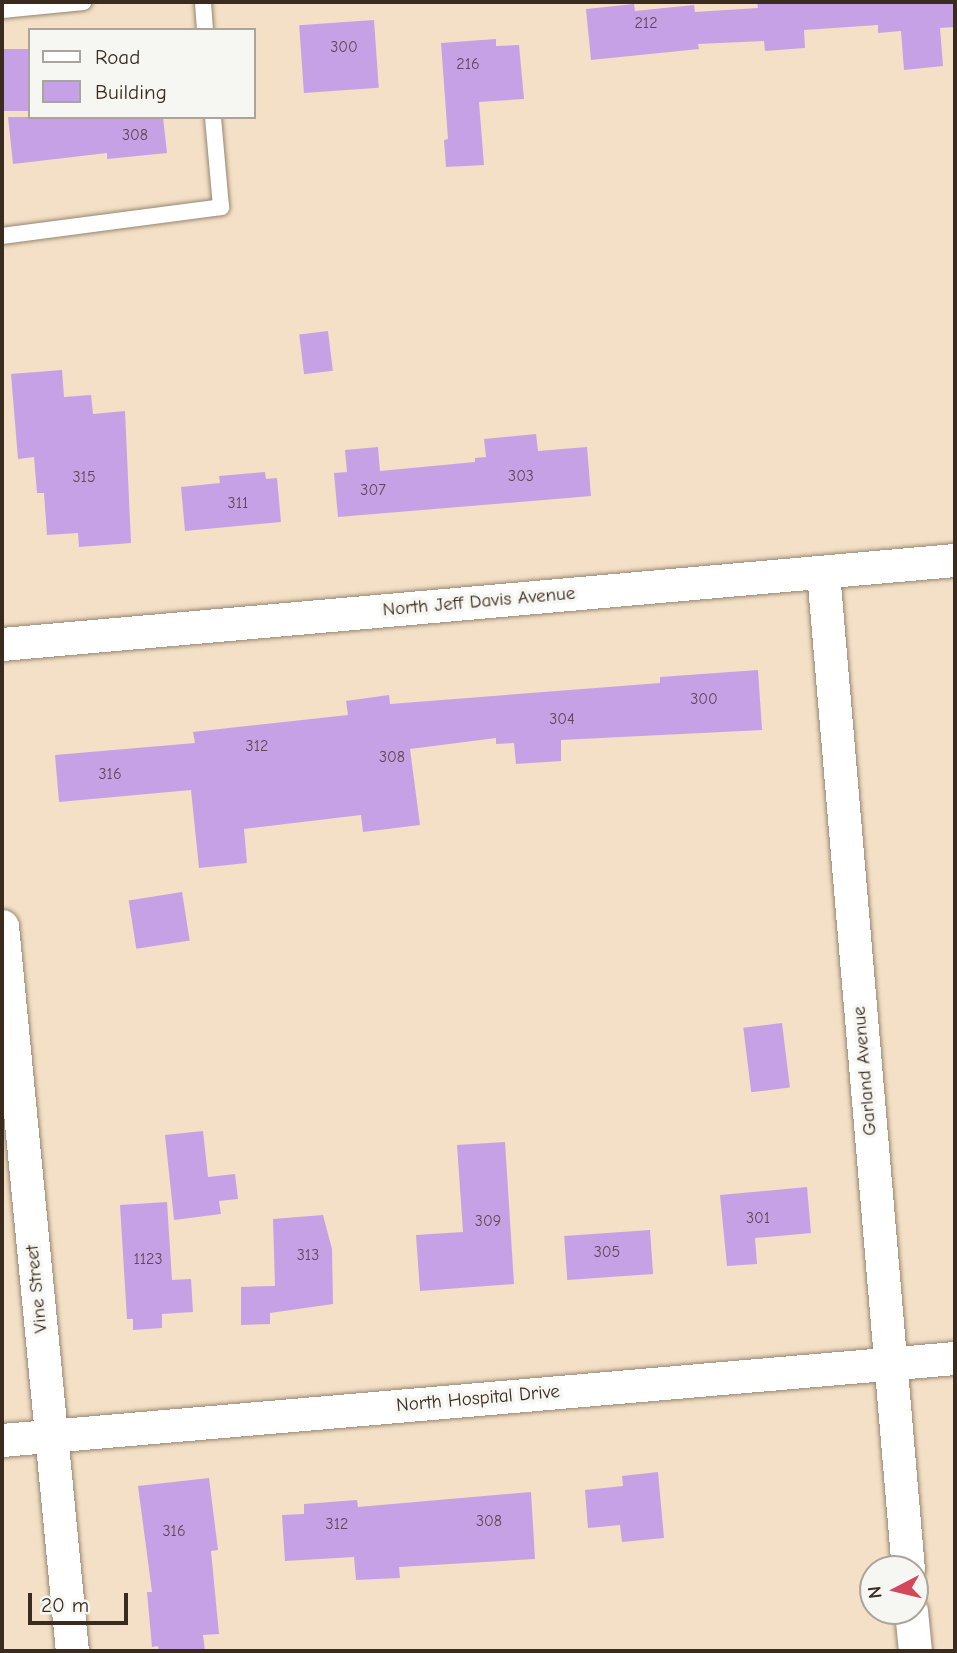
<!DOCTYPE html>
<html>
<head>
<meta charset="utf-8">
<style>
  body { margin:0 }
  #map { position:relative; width:957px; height:1653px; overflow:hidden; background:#f3e0c6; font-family:"Comic Neue",sans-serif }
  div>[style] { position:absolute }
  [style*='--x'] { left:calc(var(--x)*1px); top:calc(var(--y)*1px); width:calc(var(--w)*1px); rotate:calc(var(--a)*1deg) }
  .building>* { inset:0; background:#c7a1e5; transform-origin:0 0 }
  .roads { filter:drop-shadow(0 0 2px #978572) drop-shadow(0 0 2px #978572) }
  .service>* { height:16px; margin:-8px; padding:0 8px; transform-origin:8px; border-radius:8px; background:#fff }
  .minor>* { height:33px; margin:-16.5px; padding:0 16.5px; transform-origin:16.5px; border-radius:16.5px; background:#fff }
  span { translate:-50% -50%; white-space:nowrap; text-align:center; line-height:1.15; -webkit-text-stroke:7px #f6f6f2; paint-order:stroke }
  .number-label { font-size:16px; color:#5e4850 }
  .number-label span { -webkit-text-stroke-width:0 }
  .street-label { font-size:19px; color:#3b2a1e }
  .frame { position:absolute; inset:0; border:4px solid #3b2a1e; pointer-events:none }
  .legend { position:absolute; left:28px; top:28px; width:228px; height:91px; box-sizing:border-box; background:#f6f6f2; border:2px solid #aba49d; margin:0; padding:9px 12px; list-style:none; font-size:21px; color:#3b2a1e }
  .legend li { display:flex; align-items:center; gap:14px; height:35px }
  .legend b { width:35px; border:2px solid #aba49d }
  .north { position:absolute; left:859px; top:1555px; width:70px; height:70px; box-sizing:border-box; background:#f6f6f2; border:2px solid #aba49d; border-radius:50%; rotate:263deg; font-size:19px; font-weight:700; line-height:28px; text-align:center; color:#3b2a1e }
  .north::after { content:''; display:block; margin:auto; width:24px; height:32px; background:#d1495b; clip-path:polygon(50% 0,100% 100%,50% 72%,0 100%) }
  .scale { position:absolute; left:28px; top:1593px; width:100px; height:32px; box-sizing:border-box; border:4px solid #3b2a1e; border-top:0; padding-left:9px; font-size:21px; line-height:24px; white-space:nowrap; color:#3b2a1e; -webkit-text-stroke:5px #f6f6f2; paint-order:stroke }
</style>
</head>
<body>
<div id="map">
  <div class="building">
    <i style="clip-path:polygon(757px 2px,955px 2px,955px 27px,940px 28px,943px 66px,904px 70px,901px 31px,878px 33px,878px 25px,804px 30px,805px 48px,765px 51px,764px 41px,698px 44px,699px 49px,591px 60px,586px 9px,634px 4px,635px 11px,694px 5px,695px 12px,758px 8px)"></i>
    <i style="left:374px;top:20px;width:68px;height:75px;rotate:86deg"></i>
    <i style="clip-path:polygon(496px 39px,496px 46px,519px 45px,524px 99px,479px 102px,484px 165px,446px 167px,444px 140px,448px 139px,441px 43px)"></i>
    <i style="left:30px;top:49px;width:62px;height:28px;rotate:90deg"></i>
    <i style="clip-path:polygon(8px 117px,163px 117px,167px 153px,107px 159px,107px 153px,13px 164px)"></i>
    <i style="left:328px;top:331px;width:40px;height:29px;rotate:83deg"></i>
    <i style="clip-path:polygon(62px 370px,64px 397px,91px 395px,93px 414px,125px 411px,131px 543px,79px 547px,78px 533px,47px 535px,44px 493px,37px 493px,34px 457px,18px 459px,11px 374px)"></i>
    <i style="clip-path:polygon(536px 434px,538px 451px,587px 447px,591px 496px,338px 517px,334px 473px,347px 472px,345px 450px,378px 447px,380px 471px,475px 462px,475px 458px,486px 457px,484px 439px)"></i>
    <i style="clip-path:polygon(265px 472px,266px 479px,277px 478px,281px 522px,185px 531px,181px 487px,220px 483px,219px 476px)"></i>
    <i style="clip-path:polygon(758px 670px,762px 730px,561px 740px,561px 761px,516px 764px,514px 743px,496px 744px,496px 738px,410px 749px,420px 825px,363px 832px,361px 815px,244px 829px,247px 863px,199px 868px,191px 790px,59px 802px,55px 755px,195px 743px,193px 732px,348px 715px,346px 701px,389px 695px,390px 704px,660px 683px,660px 677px)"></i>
    <i style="left:182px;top:892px;width:49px;height:54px;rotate:81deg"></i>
    <i style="left:782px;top:1023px;width:65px;height:39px;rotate:83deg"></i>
    <i style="clip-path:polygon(203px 1131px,208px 1177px,235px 1174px,238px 1199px,219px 1201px,221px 1214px,174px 1220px,165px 1135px)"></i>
    <i style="clip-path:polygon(505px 1142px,514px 1284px,420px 1291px,416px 1235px,463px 1232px,457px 1145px)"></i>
    <i style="clip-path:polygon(807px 1187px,811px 1233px,755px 1238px,757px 1264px,727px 1266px,720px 1195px)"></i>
    <i style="clip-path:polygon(167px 1202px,172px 1280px,191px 1279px,193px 1312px,162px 1314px,162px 1328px,133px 1330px,133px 1319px,127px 1319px,120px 1205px)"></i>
    <i style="clip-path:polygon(323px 1215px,332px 1249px,333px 1304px,270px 1313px,270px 1324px,241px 1325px,241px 1287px,275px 1286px,273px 1219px)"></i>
    <i style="left:650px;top:1230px;width:44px;height:86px;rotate:86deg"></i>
    <i style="clip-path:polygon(658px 1472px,664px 1538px,622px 1542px,620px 1525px,588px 1528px,585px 1490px,623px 1486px,622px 1476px)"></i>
    <i style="clip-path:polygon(209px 1478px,218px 1550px,211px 1551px,219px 1634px,203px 1635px,205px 1651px,159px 1651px,158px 1646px,152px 1647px,147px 1592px,152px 1592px,138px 1486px)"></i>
    <i style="clip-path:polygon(531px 1492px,535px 1559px,399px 1567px,400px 1578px,356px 1580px,354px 1557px,285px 1561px,282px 1515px,304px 1514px,304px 1504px,357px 1500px,358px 1507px)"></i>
  </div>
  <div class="roads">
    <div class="service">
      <i style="--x:203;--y:2;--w:28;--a:86"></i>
      <i style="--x:2;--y:10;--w:82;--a:-5.6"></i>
      <i style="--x:2;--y:236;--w:221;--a:-7.5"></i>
      <i style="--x:221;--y:207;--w:90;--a:-95.1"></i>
    </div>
    <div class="minor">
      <i style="--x:823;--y:572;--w:1001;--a:85.13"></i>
      <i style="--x:2;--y:644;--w:957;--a:-5.04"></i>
      <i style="--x:2;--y:926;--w:728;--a:84.49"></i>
      <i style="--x:2;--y:1440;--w:957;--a:-4.92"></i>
      <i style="--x:911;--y:1611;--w:40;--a:84.3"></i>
    </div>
  </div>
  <div class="number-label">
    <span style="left:646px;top:23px">212</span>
    <span style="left:344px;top:47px">300</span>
    <span style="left:468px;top:64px">216</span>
    <span style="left:135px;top:135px">308</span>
    <span style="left:521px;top:476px">303</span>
    <span style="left:84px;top:477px">315</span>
    <span style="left:373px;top:490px">307</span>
    <span style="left:238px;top:503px">311</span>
    <span style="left:704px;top:699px">300</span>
    <span style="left:562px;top:719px">304</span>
    <span style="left:257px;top:746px">312</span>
    <span style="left:392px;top:757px">308</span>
    <span style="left:110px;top:774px">316</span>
    <span style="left:758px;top:1218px">301</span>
    <span style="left:488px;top:1221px">309</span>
    <span style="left:607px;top:1252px">305</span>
    <span style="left:308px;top:1255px">313</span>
    <span style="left:148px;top:1259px">1123</span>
    <span style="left:489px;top:1521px">308</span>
    <span style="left:337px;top:1524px">312</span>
    <span style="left:174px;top:1531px">316</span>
  </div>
  <div class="street-label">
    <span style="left:479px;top:602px;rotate:-5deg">North Jeff Davis Avenue</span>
    <span style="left:865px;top:1071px;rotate:-95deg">Garland Avenue</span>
    <span style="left:37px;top:1289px;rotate:-96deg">Vine Street</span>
    <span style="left:478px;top:1399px;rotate:-5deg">North Hospital Drive</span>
  </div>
  <div class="frame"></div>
  <ul class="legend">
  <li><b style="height:9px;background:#fff"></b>Road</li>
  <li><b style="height:19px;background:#c7a1e5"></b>Building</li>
  </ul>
  <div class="north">N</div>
  <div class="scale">20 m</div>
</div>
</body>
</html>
